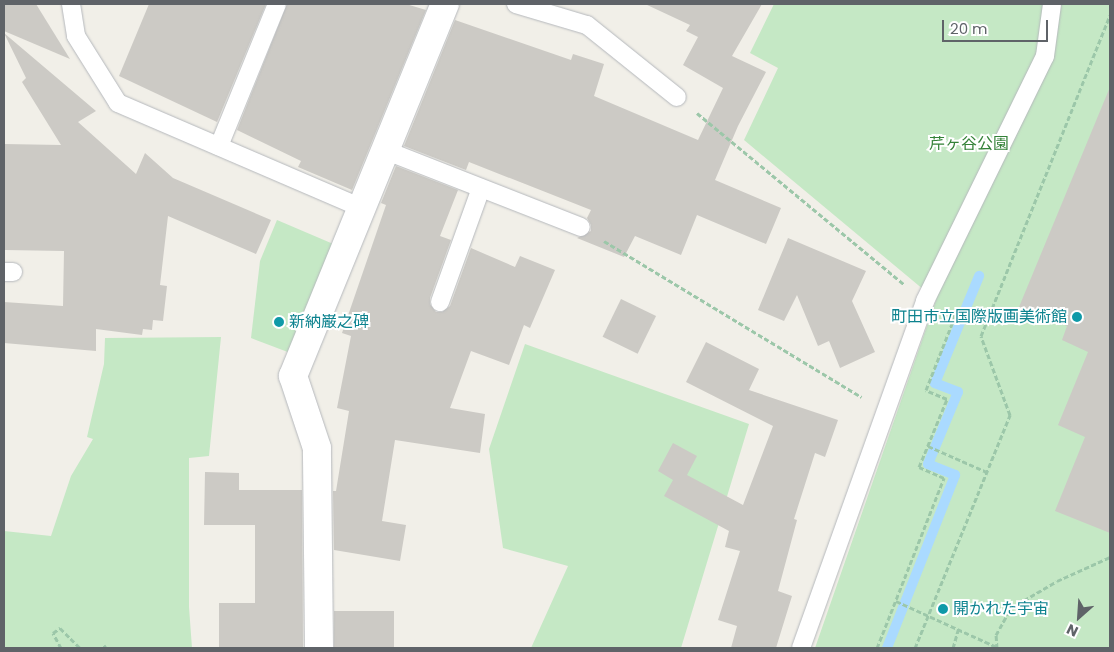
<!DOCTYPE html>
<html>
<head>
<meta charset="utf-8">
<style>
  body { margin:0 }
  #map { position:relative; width:1114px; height:652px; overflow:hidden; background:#f1efe8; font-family:Poppins,"Noto Sans JP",sans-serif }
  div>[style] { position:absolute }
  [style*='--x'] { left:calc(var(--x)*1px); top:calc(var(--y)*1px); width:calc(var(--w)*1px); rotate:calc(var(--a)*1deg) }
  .green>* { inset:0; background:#c5e8c5 }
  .stream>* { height:10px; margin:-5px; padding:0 5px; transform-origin:5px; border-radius:5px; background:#aadaff }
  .building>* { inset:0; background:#cccac5; transform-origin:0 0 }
  .path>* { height:3px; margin-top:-1.5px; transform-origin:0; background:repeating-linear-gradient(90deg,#9cc7a9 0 5px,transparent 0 7.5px) }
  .roads { filter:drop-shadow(0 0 1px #b5b8bc) drop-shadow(0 0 1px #b5b8bc) }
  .lane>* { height:18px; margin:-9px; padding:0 9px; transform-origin:9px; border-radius:9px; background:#fff }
  .street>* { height:28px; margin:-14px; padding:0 14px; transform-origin:14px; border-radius:14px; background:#fff }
  .dots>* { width:14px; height:14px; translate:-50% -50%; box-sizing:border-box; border:2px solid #fff; border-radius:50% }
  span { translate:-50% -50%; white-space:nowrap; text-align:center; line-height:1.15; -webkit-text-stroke:4px #fff; paint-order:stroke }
  .park-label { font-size:16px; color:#348238 }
  .culture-label { font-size:16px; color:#0d838f }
  .right { translate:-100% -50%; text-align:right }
  .left { translate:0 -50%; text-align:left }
  .frame { position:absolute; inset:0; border:5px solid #5f6368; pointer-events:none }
  .north { position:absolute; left:1054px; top:592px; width:50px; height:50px; -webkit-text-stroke:4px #fff; paint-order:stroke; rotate:206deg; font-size:14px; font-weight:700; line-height:20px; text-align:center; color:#5f6368 }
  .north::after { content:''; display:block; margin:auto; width:18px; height:22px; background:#5f6368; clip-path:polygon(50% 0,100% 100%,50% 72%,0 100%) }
  .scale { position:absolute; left:942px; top:20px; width:106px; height:22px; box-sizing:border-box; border:2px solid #5f6368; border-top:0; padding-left:6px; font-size:15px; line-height:18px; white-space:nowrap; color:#5f6368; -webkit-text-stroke:4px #fff; paint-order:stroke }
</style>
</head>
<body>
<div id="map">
  <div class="green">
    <i style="clip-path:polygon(774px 4px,1110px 4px,1110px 648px,815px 648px,936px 300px,744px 140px,778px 68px,750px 53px)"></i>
    <i style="clip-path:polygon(277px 220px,338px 246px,293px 354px,251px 338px,260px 261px)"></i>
    <i style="clip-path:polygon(221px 337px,209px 456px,189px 458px,189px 607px,192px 648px,4px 648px,4px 531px,51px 536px,71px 476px,93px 439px,87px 437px,104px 364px,105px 338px)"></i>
    <i style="clip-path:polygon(525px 344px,749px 424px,681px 648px,531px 648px,568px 566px,503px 548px,489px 449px)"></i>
  </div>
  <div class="stream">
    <i style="--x:887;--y:648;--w:186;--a:-68.5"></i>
    <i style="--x:955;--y:475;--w:29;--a:-158"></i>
    <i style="--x:928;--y:464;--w:78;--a:-67.4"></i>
    <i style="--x:958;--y:392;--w:25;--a:-159"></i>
    <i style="--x:935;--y:383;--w:116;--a:-67.6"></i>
  </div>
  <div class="building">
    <i style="clip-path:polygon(4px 4px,36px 4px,70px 59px,4px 31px)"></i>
    <i style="clip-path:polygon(149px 4px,266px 4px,217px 122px,119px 76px)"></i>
    <i style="clip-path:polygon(287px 4px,406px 4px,426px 10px,352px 190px,298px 167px,301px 161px,237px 130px)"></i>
    <i style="clip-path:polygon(645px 4px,762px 4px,732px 56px,766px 72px,738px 126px,715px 180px,781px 208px,766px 244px,697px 215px,681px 255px,635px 236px,624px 257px,577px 238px,591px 231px,591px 225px,587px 218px,591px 210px,469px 162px,466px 170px,404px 146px,455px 20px,571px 60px,573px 54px,604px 64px,594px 96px,698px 140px,723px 88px,683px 65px,698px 37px,686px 31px,690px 25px)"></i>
    <i style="clip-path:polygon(4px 33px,96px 111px,78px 122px,136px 174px,145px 153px,173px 178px,271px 220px,256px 254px,168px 216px,160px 285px,167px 286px,163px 321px,153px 320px,152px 330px,143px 329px,142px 335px,96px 329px,96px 351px,4px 343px,4px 302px,63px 306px,64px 251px,5px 250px,4px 144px,61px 145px,22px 82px,26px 78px)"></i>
    <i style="clip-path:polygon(1110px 87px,1110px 533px,1055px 511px,1085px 437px,1058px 425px,1088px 352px,1062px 340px,1067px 326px,1019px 307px)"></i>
    <i style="clip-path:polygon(396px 166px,458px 190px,440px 236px,451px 240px,430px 298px,430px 304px,436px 312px,442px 312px,450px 306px,471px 248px,515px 267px,520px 256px,555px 270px,530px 328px,524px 325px,509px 365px,471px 351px,450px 408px,485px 414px,480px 453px,395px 440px,382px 521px,406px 525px,400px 561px,334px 550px,333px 491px,336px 491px,349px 411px,337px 408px,351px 336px,342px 333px,386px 205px,381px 203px)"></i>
    <i style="clip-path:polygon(788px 238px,866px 271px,852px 301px,875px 352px,840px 368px,829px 341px,818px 346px,797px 295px,784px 321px,758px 310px)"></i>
    <i style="left:621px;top:299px;width:39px;height:42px;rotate:26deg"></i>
    <i style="clip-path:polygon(706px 342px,759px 369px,749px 390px,838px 420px,825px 457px,815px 453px,794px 519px,797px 520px,778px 591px,792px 596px,776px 648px,731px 648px,737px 626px,718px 620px,740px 551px,725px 547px,729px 531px,664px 496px,673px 480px,658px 471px,673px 443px,697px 456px,687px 475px,743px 505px,773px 426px,686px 382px)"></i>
    <i style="clip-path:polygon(205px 472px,239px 473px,239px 490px,302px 490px,303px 648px,219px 648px,219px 603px,255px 603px,255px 525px,204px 525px)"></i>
    <i style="left:394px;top:611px;width:37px;height:60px;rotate:90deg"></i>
  </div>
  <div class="path">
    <i style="--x:697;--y:113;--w:268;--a:39.6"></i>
    <i style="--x:604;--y:241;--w:301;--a:31.2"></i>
    <i style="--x:928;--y:446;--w:64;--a:23.8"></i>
    <i style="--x:896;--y:601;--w:111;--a:24.5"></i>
    <i style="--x:104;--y:645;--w:4;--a:56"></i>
    <i style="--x:61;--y:648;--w:17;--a:-118"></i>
    <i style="--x:53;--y:633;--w:9;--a:-36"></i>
    <i style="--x:60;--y:628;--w:28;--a:45"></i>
    <i style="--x:877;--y:648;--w:183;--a:-68.5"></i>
    <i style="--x:944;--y:478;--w:27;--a:-156"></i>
    <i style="--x:919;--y:467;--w:74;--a:-67.6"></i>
    <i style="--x:947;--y:399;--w:23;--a:-157"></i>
    <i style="--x:926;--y:390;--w:79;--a:-68.6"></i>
    <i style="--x:955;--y:316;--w:6;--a:-162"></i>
    <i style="--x:915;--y:648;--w:252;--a:-67.8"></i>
    <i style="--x:1010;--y:415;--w:84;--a:-110.2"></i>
    <i style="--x:981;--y:336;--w:346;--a:-68.1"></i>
    <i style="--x:953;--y:648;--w:19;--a:-74"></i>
    <i style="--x:997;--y:648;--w:13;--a:-94"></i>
    <i style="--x:996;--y:635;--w:31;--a:-61"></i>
    <i style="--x:1011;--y:608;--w:53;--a:-30.4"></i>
    <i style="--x:1057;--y:581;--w:58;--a:-24.4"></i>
  </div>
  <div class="roads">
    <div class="lane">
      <i style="--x:71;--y:4;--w:32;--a:81"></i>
      <i style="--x:76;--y:36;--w:79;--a:57.9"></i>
      <i style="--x:118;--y:103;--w:266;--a:23.3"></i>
      <i style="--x:516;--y:4;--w:74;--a:16.5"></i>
      <i style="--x:587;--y:25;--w:115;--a:38.7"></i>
      <i style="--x:219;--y:146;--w:153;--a:-67.8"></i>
      <i style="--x:387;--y:151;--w:208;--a:21.4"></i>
      <i style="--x:4;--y:272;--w:9;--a:0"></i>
      <i style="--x:440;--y:302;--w:121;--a:-70.2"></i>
      <i style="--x:801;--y:648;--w:368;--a:-70.3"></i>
      <i style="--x:925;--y:301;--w:273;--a:-63.9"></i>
      <i style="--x:1045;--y:56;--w:52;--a:-82.3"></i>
    </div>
    <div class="street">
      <i style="--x:319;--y:648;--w:200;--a:-90.6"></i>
      <i style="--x:317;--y:448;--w:76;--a:-108.4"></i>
      <i style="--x:293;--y:376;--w:402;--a:-67.8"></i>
    </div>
  </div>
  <div class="dots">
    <i style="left:1077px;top:317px;background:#0f9aa8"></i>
    <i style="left:279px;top:322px;background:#0f9aa8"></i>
    <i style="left:943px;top:609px;background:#0f9aa8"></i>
  </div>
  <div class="park-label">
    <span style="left:969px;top:144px">芹ヶ谷公園</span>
  </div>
  <div class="culture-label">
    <span class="right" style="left:1067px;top:317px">町田市立国際版画美術館</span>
    <span class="left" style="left:289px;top:322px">新納巌之碑</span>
    <span class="left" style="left:953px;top:609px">開かれた宇宙</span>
  </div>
  <div class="frame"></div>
  <div class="north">N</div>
  <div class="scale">20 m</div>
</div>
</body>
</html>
